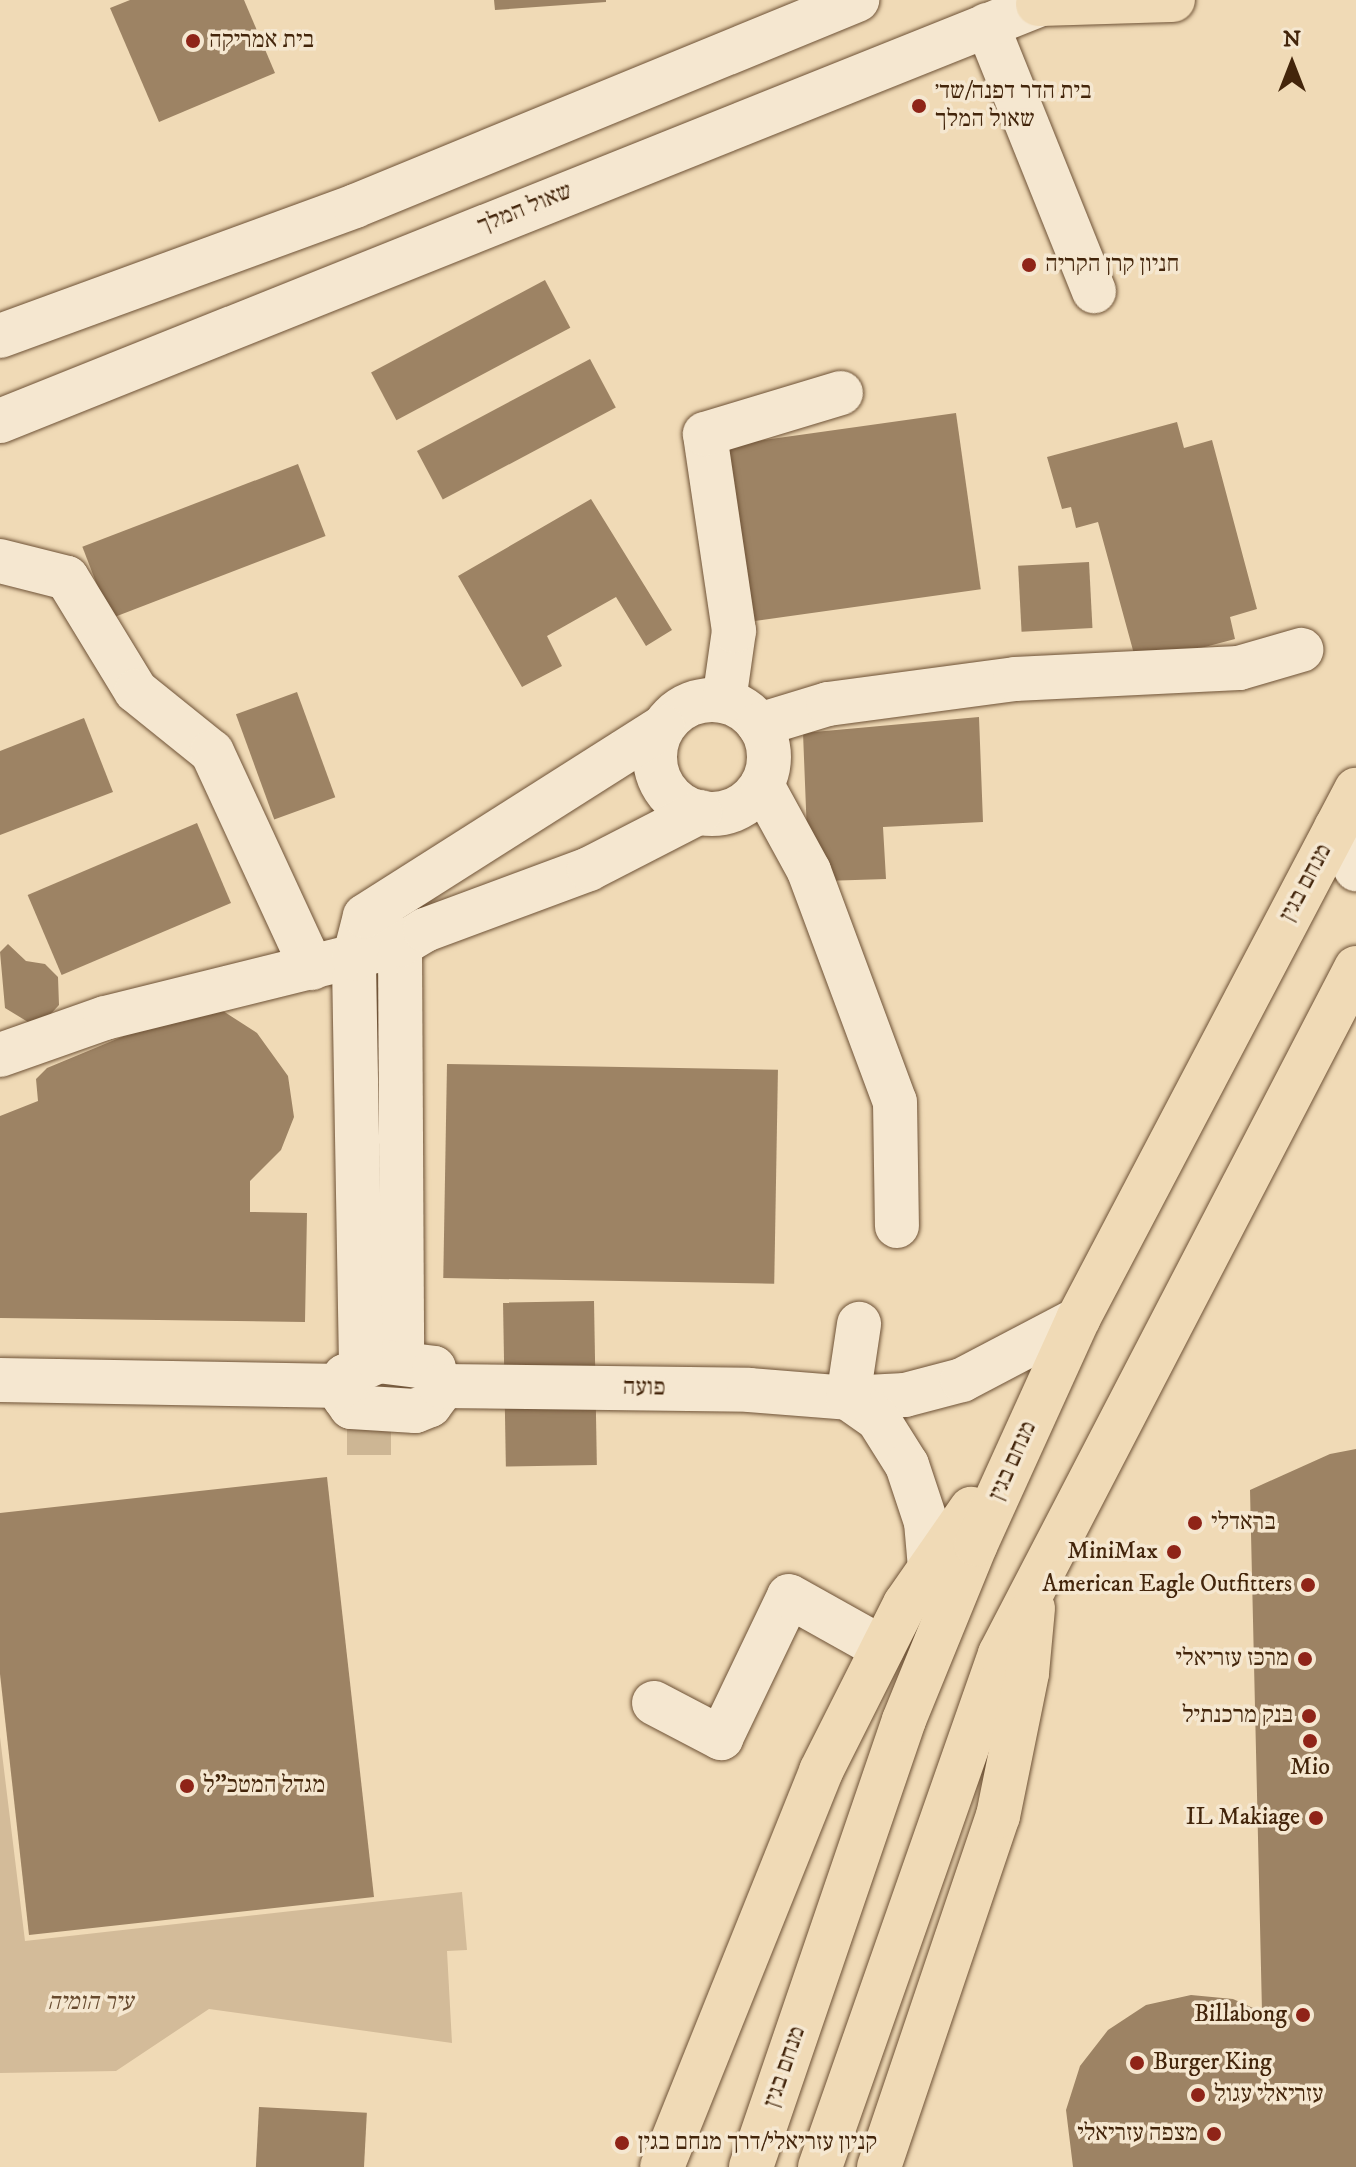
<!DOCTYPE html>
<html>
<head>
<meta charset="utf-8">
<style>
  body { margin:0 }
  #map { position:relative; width:1356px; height:2167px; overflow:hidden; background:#f0dab6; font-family:"IM FELL DW Pica","Frank Ruhl Libre",serif }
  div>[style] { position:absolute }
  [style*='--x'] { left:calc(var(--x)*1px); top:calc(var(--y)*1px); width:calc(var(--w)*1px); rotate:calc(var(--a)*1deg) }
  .green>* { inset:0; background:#d3bb99 }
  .building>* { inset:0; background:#9d8364; transform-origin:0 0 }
  .minor-tunnel>* { height:44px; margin-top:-22px; transform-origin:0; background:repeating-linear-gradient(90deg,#cdb694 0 44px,transparent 0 66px) }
  .roads { filter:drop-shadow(0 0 2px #6e5236) drop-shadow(0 0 2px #6e5236) }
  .minor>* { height:44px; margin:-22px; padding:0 22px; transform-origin:22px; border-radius:22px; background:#f5e7d0 }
  .minor>.ring { margin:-22px; padding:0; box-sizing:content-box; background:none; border:44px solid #f5e7d0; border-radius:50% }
  .major>* { height:44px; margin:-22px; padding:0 22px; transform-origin:22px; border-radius:22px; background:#f0dab6 }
  .dots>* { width:22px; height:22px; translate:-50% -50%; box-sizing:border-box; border:4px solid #f5e7d0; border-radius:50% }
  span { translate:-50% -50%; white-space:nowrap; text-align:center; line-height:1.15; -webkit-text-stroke:7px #f5e7d0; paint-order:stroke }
  .poi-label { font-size:24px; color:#43250b }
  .left { translate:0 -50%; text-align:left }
  .right { translate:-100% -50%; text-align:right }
  .street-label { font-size:24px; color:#43250b }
  .park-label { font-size:24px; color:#674a2e; font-style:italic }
  .north { position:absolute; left:1252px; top:24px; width:80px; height:80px; -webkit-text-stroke:6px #f5e7d0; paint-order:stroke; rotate:0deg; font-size:22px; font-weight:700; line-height:32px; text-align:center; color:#43250b }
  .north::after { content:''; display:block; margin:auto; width:28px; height:36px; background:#43250b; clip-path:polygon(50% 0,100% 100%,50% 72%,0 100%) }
</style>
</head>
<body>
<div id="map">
  <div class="green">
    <i style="clip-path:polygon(0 1737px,25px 1941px,462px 1892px,467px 1950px,447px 1951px,452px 2043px,209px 2009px,116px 2071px,0 2073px)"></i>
  </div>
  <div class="building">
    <i style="clip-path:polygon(130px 0,244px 0,275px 73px,159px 122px,110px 8px)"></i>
    <i style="clip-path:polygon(494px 0,606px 0,606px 2px,495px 10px)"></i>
    <i style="left:545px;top:280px;width:54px;height:197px;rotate:62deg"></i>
    <i style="left:590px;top:359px;width:55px;height:196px;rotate:62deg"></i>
    <i style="left:956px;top:413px;width:178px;height:236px;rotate:82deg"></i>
    <i style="clip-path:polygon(1177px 422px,1184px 448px,1212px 440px,1257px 609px,1230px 617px,1235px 639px,1137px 665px,1098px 522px,1076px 528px,1071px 507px,1062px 509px,1047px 457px)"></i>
    <i style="left:298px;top:464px;width:77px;height:231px;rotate:69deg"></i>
    <i style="clip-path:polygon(591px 499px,672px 630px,646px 646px,616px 597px,547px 636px,562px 666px,522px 687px,458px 576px)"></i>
    <i style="left:1089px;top:562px;width:66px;height:71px;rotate:87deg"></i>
    <i style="left:297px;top:692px;width:112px;height:65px;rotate:70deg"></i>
    <i style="clip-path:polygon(979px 717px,983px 822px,883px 827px,886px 879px,824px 881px,807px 834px,803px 733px)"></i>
    <i style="clip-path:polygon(84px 718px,113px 792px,0 835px,0 751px)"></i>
    <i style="left:197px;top:823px;width:87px;height:184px;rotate:67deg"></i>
    <i style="clip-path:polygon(8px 944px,26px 961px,45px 964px,58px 977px,59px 1005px,47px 1018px,28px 1022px,5px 1008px,0 952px)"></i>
    <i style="clip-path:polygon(223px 1011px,257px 1033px,288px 1076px,294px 1117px,281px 1150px,250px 1181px,250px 1212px,307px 1213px,305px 1322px,0 1318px,0 1116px,38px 1101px,36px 1079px,47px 1068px,177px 1014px)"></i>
    <i style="left:447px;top:1064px;width:331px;height:214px;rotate:1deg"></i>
    <i style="left:594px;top:1301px;width:164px;height:91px;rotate:89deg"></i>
    <i style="clip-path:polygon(1356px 1449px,1356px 2167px,1073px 2167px,1066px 2110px,1080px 2066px,1108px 2030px,1146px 2005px,1191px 1995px,1233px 1999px,1262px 2012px,1250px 1490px,1330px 1454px)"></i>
    <i style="clip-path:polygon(327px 1477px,374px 1897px,29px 1935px,0 1674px,0 1513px)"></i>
    <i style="left:259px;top:2107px;width:108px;height:60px;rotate:3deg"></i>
  </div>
  <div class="minor-tunnel">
    <i style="--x:369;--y:1411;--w:52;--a:90"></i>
  </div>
  <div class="roads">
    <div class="minor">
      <i style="--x:987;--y:25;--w:287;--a:68.1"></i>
      <i style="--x:0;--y:336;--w:378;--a:-20.1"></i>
      <i style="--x:355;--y:206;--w:543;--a:-22.31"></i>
      <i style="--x:0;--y:421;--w:1132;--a:-21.83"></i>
      <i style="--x:0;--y:561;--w:69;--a:14.2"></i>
      <i style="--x:67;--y:578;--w:132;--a:58.6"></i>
      <i style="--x:136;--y:691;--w:97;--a:38.8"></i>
      <i style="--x:212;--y:752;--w:238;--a:65.2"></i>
      <i class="ring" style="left:655px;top:700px;width:70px;height:70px"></i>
      <i style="--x:724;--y:701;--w:71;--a:-81.9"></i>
      <i style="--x:734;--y:631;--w:199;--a:-98.4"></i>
      <i style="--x:705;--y:434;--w:142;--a:-16.8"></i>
      <i style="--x:759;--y:725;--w:72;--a:-16.9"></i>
      <i style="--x:828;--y:704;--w:189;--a:-7.6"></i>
      <i style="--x:1015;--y:679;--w:224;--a:-2.8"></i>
      <i style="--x:1239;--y:668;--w:65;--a:-16.2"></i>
      <i style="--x:762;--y:785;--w:98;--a:61.3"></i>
      <i style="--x:809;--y:871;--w:246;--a:69.6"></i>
      <i style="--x:895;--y:1102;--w:124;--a:89.1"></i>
      <i style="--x:1336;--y:828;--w:46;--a:64"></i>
      <i style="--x:380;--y:929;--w:26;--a:39"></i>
      <i style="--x:400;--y:945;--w:416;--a:89.7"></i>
      <i style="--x:0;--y:1055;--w:111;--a:-19.4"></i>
      <i style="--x:105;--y:1018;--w:304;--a:-13.9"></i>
      <i style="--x:400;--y:945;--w:29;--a:-31"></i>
      <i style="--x:425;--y:930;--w:175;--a:-20.4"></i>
      <i style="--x:589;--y:869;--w:125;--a:-27.2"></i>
      <i style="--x:378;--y:1361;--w:56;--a:7.1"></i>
      <i style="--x:434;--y:1368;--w:26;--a:81"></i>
      <i style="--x:438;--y:1394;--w:14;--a:126"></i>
      <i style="--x:430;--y:1405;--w:16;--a:158"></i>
      <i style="--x:415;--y:1411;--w:64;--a:-176.4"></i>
      <i style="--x:351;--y:1407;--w:12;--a:-125"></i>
      <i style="--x:344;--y:1397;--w:21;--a:-87"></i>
      <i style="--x:345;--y:1376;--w:36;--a:-24"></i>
      <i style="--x:361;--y:1365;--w:406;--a:-91"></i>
      <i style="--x:354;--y:959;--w:44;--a:-75.7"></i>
      <i style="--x:365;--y:916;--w:353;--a:-32.4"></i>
      <i style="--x:0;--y:1380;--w:343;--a:1"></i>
      <i style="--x:440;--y:1386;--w:309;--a:0.7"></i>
      <i style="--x:749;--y:1390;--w:99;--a:4.6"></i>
      <i style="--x:848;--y:1398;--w:57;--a:-3"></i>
      <i style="--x:905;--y:1395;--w:59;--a:-14.7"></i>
      <i style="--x:962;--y:1380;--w:131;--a:-27.7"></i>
      <i style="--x:848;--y:1398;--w:37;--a:35"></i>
      <i style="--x:878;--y:1419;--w:54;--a:57.8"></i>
      <i style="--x:907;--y:1465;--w:60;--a:71.6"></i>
      <i style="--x:926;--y:1522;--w:46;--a:85"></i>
      <i style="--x:848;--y:1398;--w:75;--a:-81.5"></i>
      <i style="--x:654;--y:1703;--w:76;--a:27.6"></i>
      <i style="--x:721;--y:1738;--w:157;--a:-64.4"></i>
      <i style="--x:789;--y:1596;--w:107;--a:29.2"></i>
    </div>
    <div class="major">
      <i style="--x:1038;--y:4;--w:135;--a:-1.7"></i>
      <i style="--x:662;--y:2167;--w:427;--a:-68.1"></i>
      <i style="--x:821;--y:1771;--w:187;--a:-63.3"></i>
      <i style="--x:905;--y:1604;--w:116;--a:-55.2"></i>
      <i style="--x:751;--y:2167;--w:472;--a:-71.1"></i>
      <i style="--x:904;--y:1720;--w:190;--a:-67.8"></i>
      <i style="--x:976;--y:1544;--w:247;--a:-65.6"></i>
      <i style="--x:1078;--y:1319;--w:598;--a:-62.28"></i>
      <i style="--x:820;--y:2167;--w:544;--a:-70.67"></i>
      <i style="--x:1000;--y:1654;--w:773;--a:-62.57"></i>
      <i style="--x:879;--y:2167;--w:371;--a:-71.3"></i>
      <i style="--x:998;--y:1816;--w:146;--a:-78.5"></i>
      <i style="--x:1027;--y:1673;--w:65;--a:-84.7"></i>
    </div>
  </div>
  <div class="dots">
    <i style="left:193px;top:41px;background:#8f2418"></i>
    <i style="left:919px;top:106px;background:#8f2418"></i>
    <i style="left:1029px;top:265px;background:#8f2418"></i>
    <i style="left:1195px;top:1523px;background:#8f2418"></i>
    <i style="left:1174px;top:1552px;background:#8f2418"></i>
    <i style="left:1308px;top:1585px;background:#8f2418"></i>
    <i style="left:1305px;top:1659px;background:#8f2418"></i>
    <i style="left:1309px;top:1716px;background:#8f2418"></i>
    <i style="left:1310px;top:1741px;background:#8f2418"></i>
    <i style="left:187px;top:1786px;background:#8f2418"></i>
    <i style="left:1316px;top:1818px;background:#8f2418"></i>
    <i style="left:1303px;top:2015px;background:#8f2418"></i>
    <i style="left:1137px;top:2063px;background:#8f2418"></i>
    <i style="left:1198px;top:2095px;background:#8f2418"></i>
    <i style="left:1214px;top:2134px;background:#8f2418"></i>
    <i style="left:622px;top:2143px;background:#8f2418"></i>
  </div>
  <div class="poi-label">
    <span class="left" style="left:209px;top:41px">בית אמריקה</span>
    <span class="left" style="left:935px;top:106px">בית הדר דפנה/שד׳<br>שאול המלך</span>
    <span class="left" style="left:1045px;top:265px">חניון קרן הקריה</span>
    <span class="left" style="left:1211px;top:1523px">בראדלי</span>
    <span class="right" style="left:1158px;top:1552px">MiniMax</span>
    <span class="right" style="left:1292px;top:1585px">American Eagle Outfitters</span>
    <span class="right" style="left:1289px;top:1659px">מרכז עזריאלי</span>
    <span class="right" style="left:1293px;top:1716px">בנק מרכנתיל</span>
    <span style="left:1310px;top:1768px">Mio</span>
    <span class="left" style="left:203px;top:1786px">מגדל המטכ"ל</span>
    <span class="right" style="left:1300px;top:1818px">IL Makiage</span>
    <span class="right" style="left:1287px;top:2015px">Billabong</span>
    <span class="left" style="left:1153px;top:2063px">Burger King</span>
    <span class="left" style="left:1214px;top:2095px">עזריאלי עגול</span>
    <span class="right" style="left:1198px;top:2134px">מצפה עזריאלי</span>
    <span class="left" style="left:638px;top:2143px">קניון עזריאלי/דרך מנחם בגין</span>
  </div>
  <div class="street-label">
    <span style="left:525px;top:209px;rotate:-22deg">שאול המלך</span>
    <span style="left:1306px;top:883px;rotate:-62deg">מנחם בגין</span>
    <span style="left:644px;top:1388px;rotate:1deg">פועה</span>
    <span style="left:1013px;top:1461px;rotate:-66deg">מנחם בגין</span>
    <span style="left:785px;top:2067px;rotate:-71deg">מנחם בגין</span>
  </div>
  <div class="park-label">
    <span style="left:90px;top:2003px">עיר הומיה</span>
  </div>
  <div class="north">N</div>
</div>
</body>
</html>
